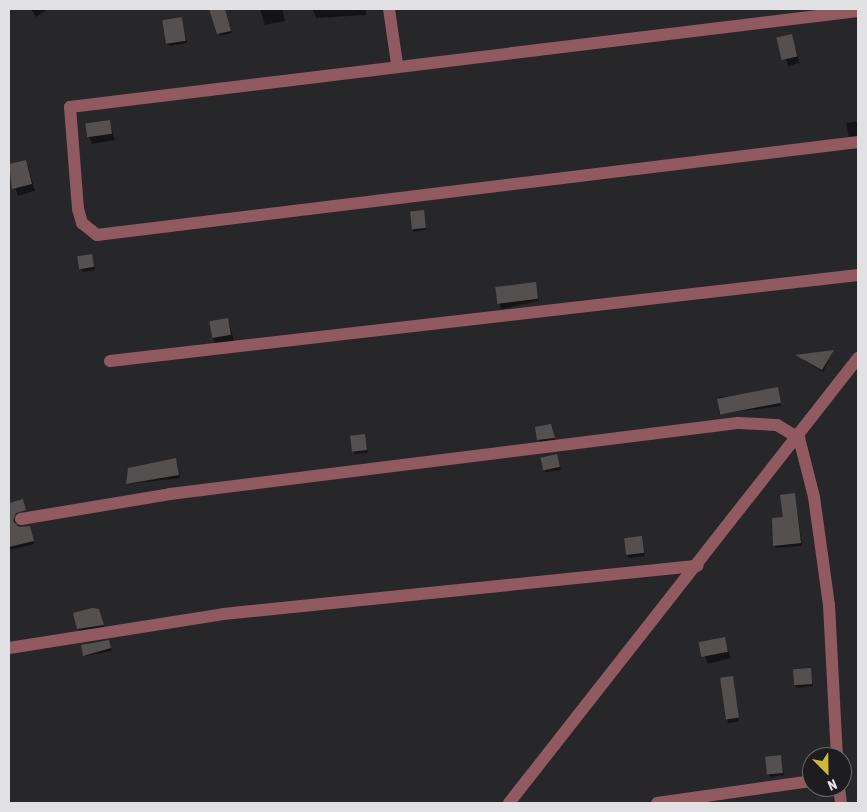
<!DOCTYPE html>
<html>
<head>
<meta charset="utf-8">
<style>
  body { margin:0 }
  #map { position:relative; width:867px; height:812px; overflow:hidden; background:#27272a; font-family:"Asap Condensed",sans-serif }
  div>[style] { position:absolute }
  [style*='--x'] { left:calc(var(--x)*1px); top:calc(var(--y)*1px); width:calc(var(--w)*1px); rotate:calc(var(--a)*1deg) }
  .shadow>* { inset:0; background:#0007; transform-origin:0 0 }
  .building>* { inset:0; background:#54504f; transform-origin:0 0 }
  .street>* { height:12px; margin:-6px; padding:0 6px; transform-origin:6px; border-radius:6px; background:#915960 }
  span { translate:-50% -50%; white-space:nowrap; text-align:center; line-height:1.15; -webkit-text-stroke:4px #1d1d20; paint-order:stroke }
  .frame { position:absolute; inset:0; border:10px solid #e1e1e4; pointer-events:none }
  .north { position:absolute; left:802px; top:747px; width:50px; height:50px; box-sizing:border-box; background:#1d1d20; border:1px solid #6b6b6e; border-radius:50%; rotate:157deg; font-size:14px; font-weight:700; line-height:20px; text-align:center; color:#e1e1e4 }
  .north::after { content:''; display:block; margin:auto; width:18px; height:22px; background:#cdb938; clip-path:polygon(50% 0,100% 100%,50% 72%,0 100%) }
</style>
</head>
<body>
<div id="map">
  <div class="shadow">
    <i style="clip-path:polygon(31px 9px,48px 9px,36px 17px)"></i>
    <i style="clip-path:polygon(224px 9px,232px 33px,220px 36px,211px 11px)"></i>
    <i style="clip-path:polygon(260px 9px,282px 9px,285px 21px,265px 25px)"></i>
    <i style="clip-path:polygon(313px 9px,366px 9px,366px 15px,316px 18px)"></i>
    <i style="clip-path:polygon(182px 18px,187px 43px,169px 46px,167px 43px)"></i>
    <i style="left:791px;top:36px;width:28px;height:12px;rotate:72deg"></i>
    <i style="clip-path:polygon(109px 121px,115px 140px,92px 144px,89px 137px)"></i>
    <i style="clip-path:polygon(858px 121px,858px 138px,849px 138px,846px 123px)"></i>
    <i style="left:26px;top:161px;width:31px;height:18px;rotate:73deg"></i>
    <i style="left:423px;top:212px;width:18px;height:12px;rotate:81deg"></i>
    <i style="clip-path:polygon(91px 255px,95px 270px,83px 272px,81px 269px)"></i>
    <i style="left:535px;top:283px;width:18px;height:39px;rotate:77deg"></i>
    <i style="clip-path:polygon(228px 319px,234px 341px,216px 344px,212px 337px)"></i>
    <i style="clip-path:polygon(833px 351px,823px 372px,797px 356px)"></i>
    <i style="clip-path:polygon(779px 392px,781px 406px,719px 414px,719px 397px)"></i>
    <i style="clip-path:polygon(552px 428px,555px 440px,540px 442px,539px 439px)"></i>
    <i style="clip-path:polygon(364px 435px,368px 453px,355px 454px,353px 451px)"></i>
    <i style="clip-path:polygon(557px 455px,561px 470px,545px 472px,544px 469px)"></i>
    <i style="clip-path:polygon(177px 462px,180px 478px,128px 484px,129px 469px)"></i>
    <i style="clip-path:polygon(795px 494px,802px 546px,776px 548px,774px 545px)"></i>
    <i style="clip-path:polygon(29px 527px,34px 544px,9px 550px,9px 536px)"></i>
    <i style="clip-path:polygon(641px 537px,645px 556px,629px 558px,627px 555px)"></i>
    <i style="clip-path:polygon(100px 614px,104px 627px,80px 631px,78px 629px)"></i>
    <i style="clip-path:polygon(724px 639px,731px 658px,708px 664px,700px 645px)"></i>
    <i style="clip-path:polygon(110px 645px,112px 651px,85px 656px,82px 646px)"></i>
    <i style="clip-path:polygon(810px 669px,813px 686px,797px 688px,795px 685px)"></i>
    <i style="left:732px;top:678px;width:44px;height:11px;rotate:81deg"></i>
    <i style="clip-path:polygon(781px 756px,784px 775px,770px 777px,768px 774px)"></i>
  </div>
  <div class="building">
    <i style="clip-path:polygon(209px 9px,225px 9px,231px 31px,217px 34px)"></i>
    <i style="left:182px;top:17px;width:24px;height:20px;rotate:81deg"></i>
    <i style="left:792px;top:34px;width:23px;height:16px;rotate:77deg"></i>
    <i style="left:110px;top:120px;width:14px;height:25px;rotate:82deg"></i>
    <i style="clip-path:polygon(26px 160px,32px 184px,12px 189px,9px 164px)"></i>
    <i style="left:424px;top:210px;width:18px;height:14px;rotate:84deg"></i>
    <i style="left:92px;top:254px;width:13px;height:15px;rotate:81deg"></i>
    <i style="left:536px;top:282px;width:17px;height:41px;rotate:83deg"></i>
    <i style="left:228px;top:318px;width:17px;height:19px;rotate:80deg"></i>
    <i style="clip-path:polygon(834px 350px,822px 370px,795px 355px)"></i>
    <i style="left:778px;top:387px;width:16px;height:62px;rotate:79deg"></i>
    <i style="clip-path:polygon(551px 424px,555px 438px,537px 440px,535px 427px)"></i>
    <i style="left:365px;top:434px;width:16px;height:15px;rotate:83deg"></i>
    <i style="left:557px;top:454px;width:13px;height:17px;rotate:77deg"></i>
    <i style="clip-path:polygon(176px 458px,179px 475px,126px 484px,128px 468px)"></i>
    <i style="clip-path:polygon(795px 493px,801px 543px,773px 546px,772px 518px,783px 517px,780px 495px)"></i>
    <i style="clip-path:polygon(23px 499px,26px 510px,16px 513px,13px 521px,19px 527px,30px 526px,34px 541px,9px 547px,9px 503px)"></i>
    <i style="left:642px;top:536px;width:17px;height:18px;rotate:83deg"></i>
    <i style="clip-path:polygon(92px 608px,99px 609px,104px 625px,77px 629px,73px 613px)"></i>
    <i style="left:725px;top:637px;width:15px;height:27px;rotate:79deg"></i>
    <i style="clip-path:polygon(109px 640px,111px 648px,83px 656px,81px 645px)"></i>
    <i style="left:811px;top:668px;width:16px;height:18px;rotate:86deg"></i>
    <i style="left:733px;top:676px;width:42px;height:13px;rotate:82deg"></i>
    <i style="left:781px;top:755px;width:18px;height:16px;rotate:84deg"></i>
  </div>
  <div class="street">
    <i style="--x:389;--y:9;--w:56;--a:81.7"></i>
    <i style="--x:858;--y:11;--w:794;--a:173.05"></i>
    <i style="--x:70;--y:107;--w:102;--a:85.5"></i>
    <i style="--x:78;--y:209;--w:15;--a:74"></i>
    <i style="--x:82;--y:223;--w:19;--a:39"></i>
    <i style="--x:97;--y:235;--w:767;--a:-6.97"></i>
    <i style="--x:110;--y:361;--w:753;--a:-6.56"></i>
    <i style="--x:21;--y:519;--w:151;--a:-9.5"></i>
    <i style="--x:170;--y:494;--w:572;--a:-7.13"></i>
    <i style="--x:738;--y:423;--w:39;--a:3"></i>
    <i style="--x:777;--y:425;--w:26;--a:31"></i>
    <i style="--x:799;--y:438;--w:61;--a:75.7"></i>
    <i style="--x:814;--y:497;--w:109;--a:82.1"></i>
    <i style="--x:829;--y:605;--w:152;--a:87"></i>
    <i style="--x:9;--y:648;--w:217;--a:-9"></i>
    <i style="--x:223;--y:614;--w:477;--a:-5.8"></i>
    <i style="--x:839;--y:787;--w:16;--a:83"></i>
    <i style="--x:509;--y:803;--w:566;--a:-51.89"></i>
    <i style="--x:657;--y:803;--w:157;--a:-8.1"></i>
  </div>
  <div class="frame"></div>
  <div class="north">N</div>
</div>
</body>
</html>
